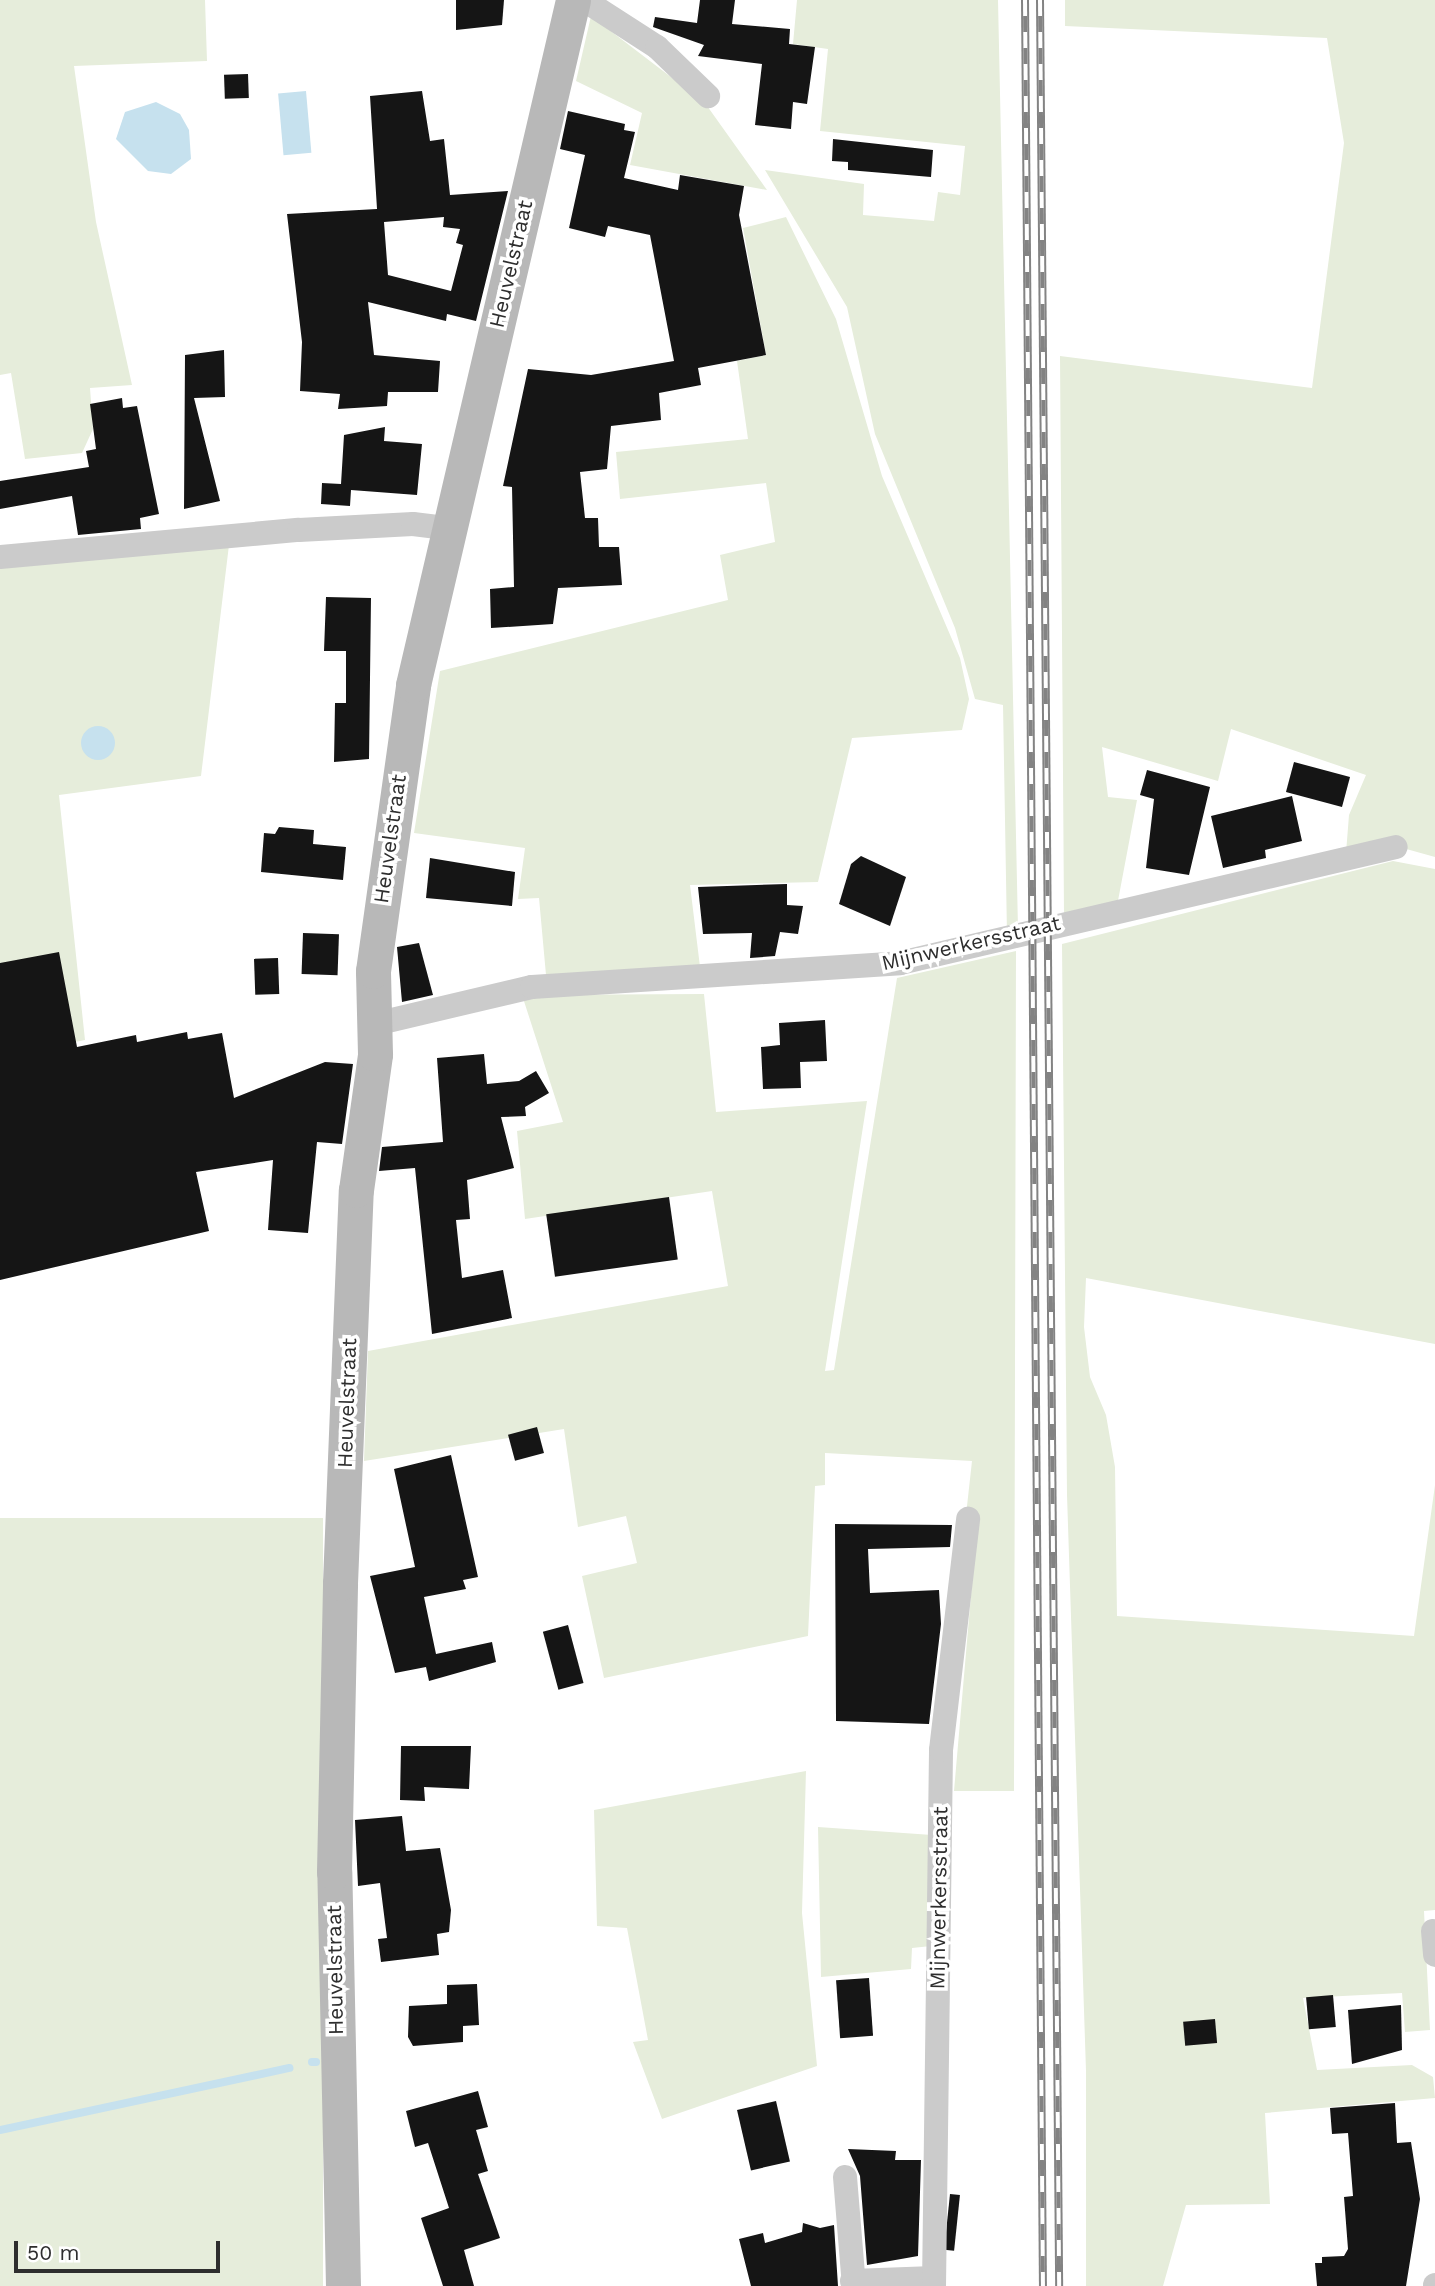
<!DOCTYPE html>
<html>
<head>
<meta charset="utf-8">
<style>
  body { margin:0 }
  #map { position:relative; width:1435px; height:2286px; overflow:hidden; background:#fff; font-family:"Work Sans",sans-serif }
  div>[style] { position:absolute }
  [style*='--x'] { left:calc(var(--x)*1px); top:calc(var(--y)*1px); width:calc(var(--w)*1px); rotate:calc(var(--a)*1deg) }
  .green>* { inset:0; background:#e6eddb; transform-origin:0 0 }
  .water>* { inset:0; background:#c6e1ee; transform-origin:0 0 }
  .round { border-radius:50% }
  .stream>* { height:8px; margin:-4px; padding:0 4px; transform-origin:4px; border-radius:4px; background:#c6e1ee }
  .building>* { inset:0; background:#151515; transform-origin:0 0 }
  .street>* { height:24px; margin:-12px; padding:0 12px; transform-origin:12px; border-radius:12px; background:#cbcbcb }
  .secondary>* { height:35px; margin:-17.5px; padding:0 17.5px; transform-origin:17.5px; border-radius:17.5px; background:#b8b8b8 }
  .rail>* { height:8px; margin-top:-4px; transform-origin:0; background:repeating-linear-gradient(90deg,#fff 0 16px,#838383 0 32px); box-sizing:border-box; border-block:2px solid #838383 }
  span { translate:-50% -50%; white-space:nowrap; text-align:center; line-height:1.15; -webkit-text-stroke:7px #fff; paint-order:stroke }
  .street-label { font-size:21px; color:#2e2e2e }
  .scale { position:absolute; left:14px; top:2241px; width:206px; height:32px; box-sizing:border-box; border:4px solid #2e2e2e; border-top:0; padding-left:9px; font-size:21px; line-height:24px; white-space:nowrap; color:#2e2e2e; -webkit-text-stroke:5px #fff; paint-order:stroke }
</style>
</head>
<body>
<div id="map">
  <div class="green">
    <i style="clip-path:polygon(0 0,205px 0,207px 61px,74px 66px,96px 222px,132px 385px,90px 388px,93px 429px,82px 453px,25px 459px,11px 373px,0 375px)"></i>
    <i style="clip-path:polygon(797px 0,998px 0,1018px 929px,1007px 935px,1003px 705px,975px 699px,955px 628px,875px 434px,847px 307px,765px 170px,864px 184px,863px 215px,934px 221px,938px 192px,960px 195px,965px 146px,820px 131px,828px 49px,793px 44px)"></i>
    <i style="clip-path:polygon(1065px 0,1435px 0,1435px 857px,1392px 845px,1346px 853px,1349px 815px,1366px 775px,1231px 729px,1218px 781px,1102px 747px,1108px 797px,1137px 800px,1117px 906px,1064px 915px,1060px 356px,1312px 388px,1344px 143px,1327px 38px,1065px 26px)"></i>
    <i style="clip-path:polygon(591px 16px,705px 103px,767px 190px,630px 165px,642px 113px,576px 81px)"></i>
    <i style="clip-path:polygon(786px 217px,836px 319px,882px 476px,960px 658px,969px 699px,962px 730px,852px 738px,818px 882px,690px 885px,701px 975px,546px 975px,539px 898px,518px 899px,525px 848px,414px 833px,440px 671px,728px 600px,720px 555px,775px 542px,766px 483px,620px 499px,616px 452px,748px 439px,737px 361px,766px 355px,743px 228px)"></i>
    <i style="clip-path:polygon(229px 545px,201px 776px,59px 795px,85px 1040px,0 1057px,0 563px)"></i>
    <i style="clip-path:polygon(1393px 861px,1435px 869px,1435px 1344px,1086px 1278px,1084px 1327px,1090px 1377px,1106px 1415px,1115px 1467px,1117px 1616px,1414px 1636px,1435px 1485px,1435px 1910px,1424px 1911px,1430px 2030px,1405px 2032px,1402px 1993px,1303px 1998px,1317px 2070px,1412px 2065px,1433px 2077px,1435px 2098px,1265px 2113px,1270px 2204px,1186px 2205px,1163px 2286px,1086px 2286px,1086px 2071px,1067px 1495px,1062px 944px)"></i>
    <i style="clip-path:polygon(1016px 951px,1014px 1791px,954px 1791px,977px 1526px,965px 1524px,972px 1461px,825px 1453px,825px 1485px,815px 1486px,808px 1636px,604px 1678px,582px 1576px,637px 1563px,626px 1516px,578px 1527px,564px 1429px,364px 1461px,368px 1351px,728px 1286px,712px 1191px,525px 1219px,517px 1131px,563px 1122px,522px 995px,704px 994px,716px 1112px,867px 1101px,825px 1371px,834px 1370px,897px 978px)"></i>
    <i style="left:323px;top:1518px;width:768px;height:325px;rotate:90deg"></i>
    <i style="clip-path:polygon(806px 1771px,802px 1913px,817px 2066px,662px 2119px,633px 2042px,648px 2040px,627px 1928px,597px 1926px,594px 1810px)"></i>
    <i style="clip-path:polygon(818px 1827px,932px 1835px,931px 1946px,912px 1948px,911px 1969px,821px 1977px)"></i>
  </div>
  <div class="water">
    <i style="left:306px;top:91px;width:62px;height:28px;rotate:85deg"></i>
    <i style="clip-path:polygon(156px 102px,180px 114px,189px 130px,191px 159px,171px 174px,148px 171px,116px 139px,125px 112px)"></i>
    <i class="round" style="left:81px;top:726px;width:34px;height:34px"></i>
  </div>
  <div class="stream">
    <i style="--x:312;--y:2062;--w:4;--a:0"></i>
    <i style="--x:0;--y:2130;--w:296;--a:-12.1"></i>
  </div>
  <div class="building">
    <i style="clip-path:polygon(456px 0,504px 0,502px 25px,456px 30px)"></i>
    <i style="clip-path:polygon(700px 0,735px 0,732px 24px,790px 29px,789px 44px,815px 47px,807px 104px,793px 102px,791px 129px,755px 125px,762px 64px,698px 56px,704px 45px,653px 27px,655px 17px,697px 23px)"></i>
    <i style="left:248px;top:74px;width:24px;height:24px;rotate:88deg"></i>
    <i style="clip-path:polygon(evenodd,422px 91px,430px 141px,444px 139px,450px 195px,508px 191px,476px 321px,447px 314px,446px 321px,368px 302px,374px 355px,440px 361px,438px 392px,388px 392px,387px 406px,338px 409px,340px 394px,300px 391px,302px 342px,287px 214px,377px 209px,370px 96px,422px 91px,444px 217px,443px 227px,460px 229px,456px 243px,463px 245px,451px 291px,388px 275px,384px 222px,444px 217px)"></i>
    <i style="clip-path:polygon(568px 111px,625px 124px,624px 130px,635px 132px,624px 178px,678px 190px,680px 175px,744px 186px,739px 215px,766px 355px,698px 368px,701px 385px,659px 393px,661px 420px,611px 426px,607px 469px,580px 472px,585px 518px,598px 518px,599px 547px,619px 547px,622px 585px,558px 588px,553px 624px,491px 628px,490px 589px,514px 587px,512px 487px,503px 486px,528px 369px,591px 375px,674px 361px,650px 235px,608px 226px,605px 237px,569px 228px,585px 155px,560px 149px)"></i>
    <i style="clip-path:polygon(833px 139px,933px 150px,931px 177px,848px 170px,848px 162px,832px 161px)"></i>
    <i style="clip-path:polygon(224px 350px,225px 397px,194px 398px,220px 501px,184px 509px,185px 355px)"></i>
    <i style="clip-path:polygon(122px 398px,123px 408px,137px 406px,159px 514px,140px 518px,141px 529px,78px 535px,72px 496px,0 509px,0 481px,89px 467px,86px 451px,96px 449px,90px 404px)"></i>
    <i style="clip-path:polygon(385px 427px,384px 441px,422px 444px,417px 495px,351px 490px,350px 506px,321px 504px,322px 483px,341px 484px,344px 435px)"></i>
    <i style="clip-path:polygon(326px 597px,371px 598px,369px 759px,334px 762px,335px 703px,346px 703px,346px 651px,324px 651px)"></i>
    <i style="left:1294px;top:762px;width:58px;height:31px;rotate:15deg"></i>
    <i style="clip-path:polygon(1147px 770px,1210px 787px,1189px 875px,1146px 868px,1154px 799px,1140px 795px)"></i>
    <i style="clip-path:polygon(1292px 796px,1302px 841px,1265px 850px,1266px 858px,1223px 868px,1211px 816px)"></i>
    <i style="clip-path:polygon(279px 827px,314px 830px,313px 844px,346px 847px,343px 880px,261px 872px,264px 833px,275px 834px)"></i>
    <i style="clip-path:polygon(861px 856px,906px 877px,890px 926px,839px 904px,851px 864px)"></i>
    <i style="clip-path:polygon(430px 858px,515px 872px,512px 906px,426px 898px)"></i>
    <i style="clip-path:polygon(787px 884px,787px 905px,803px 906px,798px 934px,780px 932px,775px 956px,750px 958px,752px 933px,703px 934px,698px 887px)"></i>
    <i style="left:303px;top:933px;width:36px;height:41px;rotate:2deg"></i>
    <i style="clip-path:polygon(419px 943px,433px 995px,402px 1002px,397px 947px)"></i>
    <i style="clip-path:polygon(59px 952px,77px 1047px,136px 1035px,137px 1042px,187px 1032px,188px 1039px,222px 1033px,234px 1098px,325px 1062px,353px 1064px,342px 1144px,317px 1142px,308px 1233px,268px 1230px,273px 1160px,196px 1172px,209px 1231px,0 1280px,0 963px)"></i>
    <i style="left:278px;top:958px;width:36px;height:24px;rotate:88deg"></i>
    <i style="clip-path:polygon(825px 1020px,827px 1061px,800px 1062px,801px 1088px,763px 1089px,761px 1047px,780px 1045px,779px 1023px)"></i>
    <i style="clip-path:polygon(484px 1054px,487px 1084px,519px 1081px,536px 1071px,549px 1093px,525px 1107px,526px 1116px,501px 1117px,514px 1168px,467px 1180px,470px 1219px,456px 1220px,462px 1278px,503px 1270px,512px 1318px,432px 1334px,415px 1168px,379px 1171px,382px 1147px,443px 1142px,437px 1058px)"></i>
    <i style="left:669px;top:1197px;width:63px;height:124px;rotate:82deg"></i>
    <i style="left:537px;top:1427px;width:27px;height:30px;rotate:75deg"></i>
    <i style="clip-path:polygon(451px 1455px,478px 1577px,463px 1580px,466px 1589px,424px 1597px,436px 1654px,492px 1642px,496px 1662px,429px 1681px,426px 1667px,395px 1673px,370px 1576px,415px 1567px,394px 1469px)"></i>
    <i style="clip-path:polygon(835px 1524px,952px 1525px,950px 1547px,868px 1549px,870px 1593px,939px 1590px,941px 1624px,929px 1724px,836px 1721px)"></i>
    <i style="left:568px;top:1625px;width:60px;height:26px;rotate:75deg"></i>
    <i style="clip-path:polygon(401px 1746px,471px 1746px,469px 1789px,424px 1787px,425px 1801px,400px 1800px)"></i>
    <i style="clip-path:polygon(402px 1816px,406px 1851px,440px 1848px,451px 1910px,449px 1932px,437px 1934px,439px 1955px,381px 1962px,378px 1939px,387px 1938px,380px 1883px,358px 1886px,355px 1820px)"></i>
    <i style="left:869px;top:1978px;width:58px;height:33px;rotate:86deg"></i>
    <i style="clip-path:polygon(477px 1984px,479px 2025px,463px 2026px,463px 2042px,413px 2046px,408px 2037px,409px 2006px,447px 2004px,447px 1985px)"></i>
    <i style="left:1333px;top:1995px;width:32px;height:27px;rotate:85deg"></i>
    <i style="clip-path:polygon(1401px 2005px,1402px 2050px,1352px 2064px,1348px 2010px)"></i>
    <i style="left:1215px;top:2019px;width:24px;height:32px;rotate:85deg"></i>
    <i style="clip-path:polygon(478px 2091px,488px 2127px,476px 2130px,488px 2171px,478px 2174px,500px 2238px,464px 2250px,474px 2286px,443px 2286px,421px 2218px,449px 2208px,428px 2143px,415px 2147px,406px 2111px)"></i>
    <i style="left:776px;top:2101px;width:62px;height:40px;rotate:77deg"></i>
    <i style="clip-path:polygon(1395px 2103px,1397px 2143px,1411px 2142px,1420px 2199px,1406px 2286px,1317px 2286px,1315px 2263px,1322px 2263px,1322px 2257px,1344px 2256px,1348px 2249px,1344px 2197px,1353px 2196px,1348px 2133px,1332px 2134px,1330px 2108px)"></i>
    <i style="clip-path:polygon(848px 2149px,896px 2151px,895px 2160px,921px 2160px,918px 2256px,867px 2265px,860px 2176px)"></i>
    <i style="left:950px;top:2194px;width:10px;height:56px;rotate:6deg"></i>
    <i style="clip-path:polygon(803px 2223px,820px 2228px,834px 2225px,838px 2286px,751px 2286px,739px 2239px,763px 2233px,765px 2243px,802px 2232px)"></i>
  </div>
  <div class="street">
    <i style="--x:584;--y:0;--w:87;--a:32.8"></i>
    <i style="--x:657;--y:47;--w:71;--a:43.9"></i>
    <i style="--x:0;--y:557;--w:300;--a:-5.2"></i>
    <i style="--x:299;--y:530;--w:114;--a:-3"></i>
    <i style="--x:413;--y:524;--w:35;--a:7"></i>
    <i style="--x:375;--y:1024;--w:161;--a:-13.3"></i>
    <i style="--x:532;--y:987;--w:369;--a:-3.7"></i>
    <i style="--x:900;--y:963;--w:509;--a:-13.16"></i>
    <i style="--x:1433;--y:1931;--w:24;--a:85"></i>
    <i style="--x:845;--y:2177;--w:109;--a:85.3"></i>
    <i style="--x:852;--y:2281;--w:82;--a:-2.1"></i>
    <i style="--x:934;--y:2286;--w:536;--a:-89.25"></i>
    <i style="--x:941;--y:1750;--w:233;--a:-83.3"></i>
    <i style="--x:1435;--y:2286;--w:1;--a:-90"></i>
  </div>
  <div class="secondary">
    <i style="--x:343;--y:2286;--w:414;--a:-91.2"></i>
    <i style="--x:334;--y:1872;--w:289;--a:-88.8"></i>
    <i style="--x:340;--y:1583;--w:393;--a:-87.7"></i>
    <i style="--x:356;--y:1190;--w:137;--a:-82"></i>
    <i style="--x:375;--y:1054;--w:83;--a:-91.4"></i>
    <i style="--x:373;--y:971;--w:289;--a:-82"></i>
    <i style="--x:413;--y:685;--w:703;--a:-76.85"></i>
  </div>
  <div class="rail">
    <i style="--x:1025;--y:0;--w:2286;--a:89.55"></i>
    <i style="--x:1040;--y:0;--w:2286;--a:89.52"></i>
  </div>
  <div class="street-label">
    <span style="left:511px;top:264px;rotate:-77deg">Heuvelstraat</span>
    <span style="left:390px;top:839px;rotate:-82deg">Heuvelstraat</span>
    <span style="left:971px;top:943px;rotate:-13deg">Mijnwerkersstraat</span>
    <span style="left:347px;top:1403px;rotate:-88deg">Heuvelstraat</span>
    <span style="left:939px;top:1898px;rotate:-89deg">Mijnwerkersstraat</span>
    <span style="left:335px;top:1970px;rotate:-91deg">Heuvelstraat</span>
  </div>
  <div class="scale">50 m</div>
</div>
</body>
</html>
